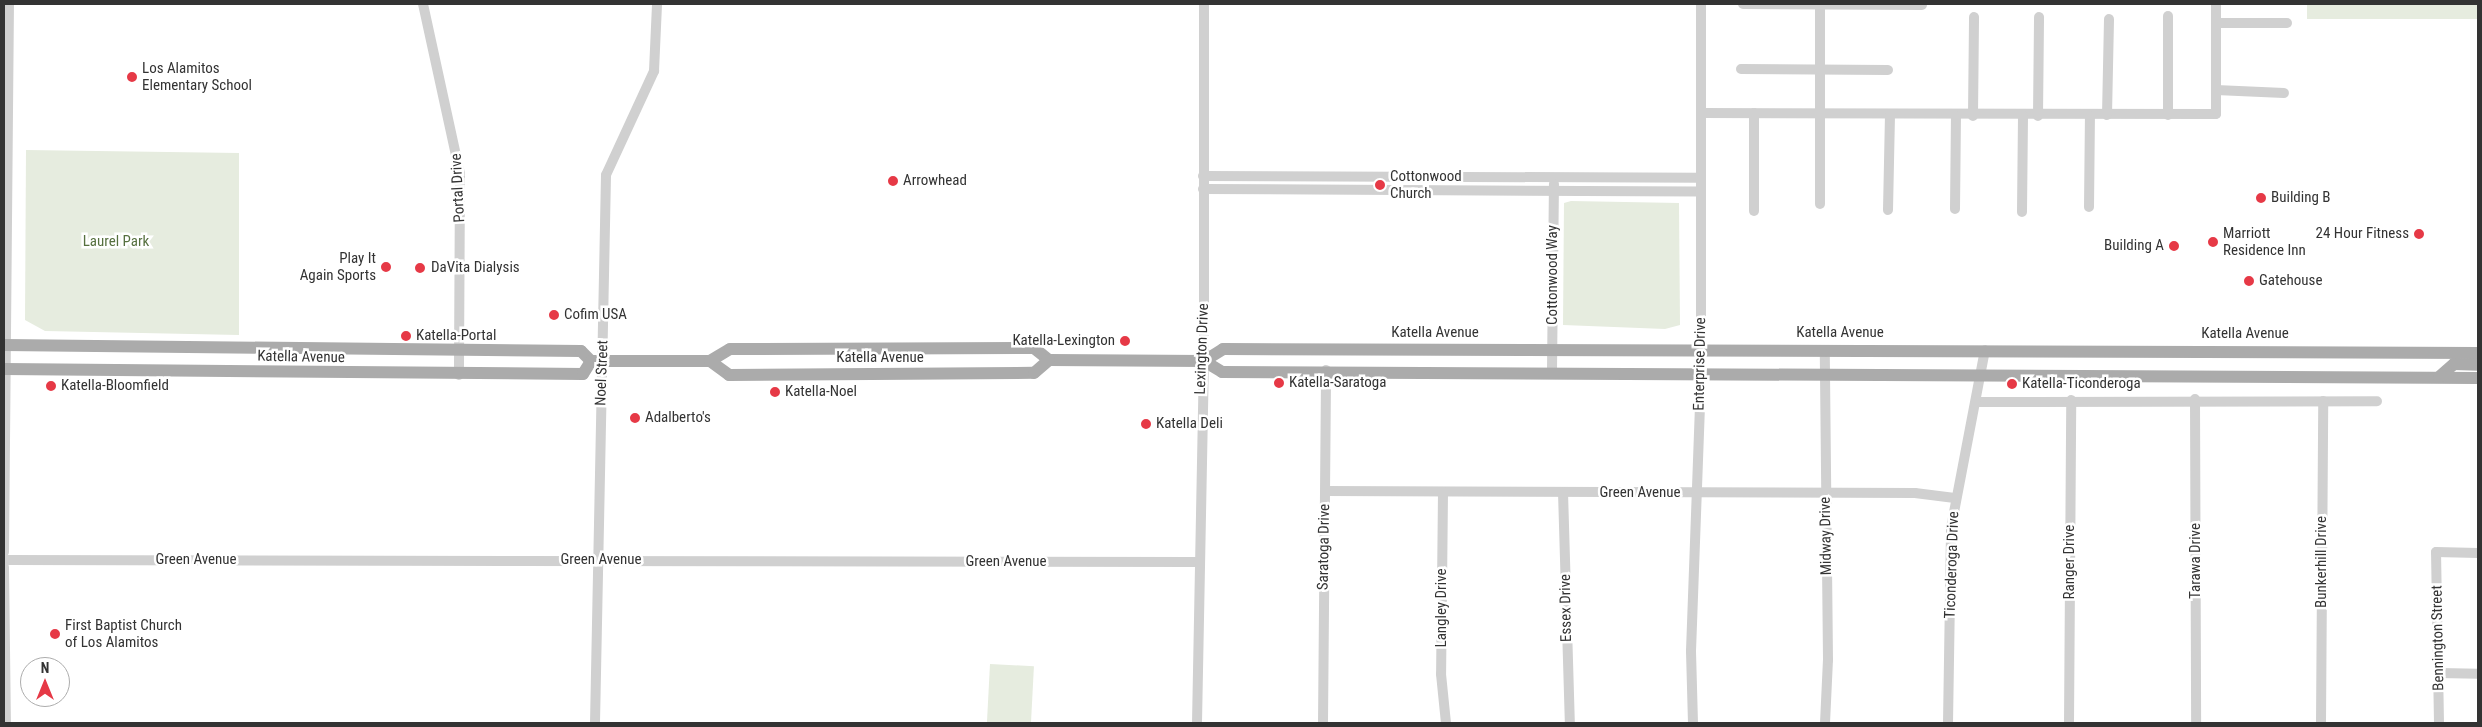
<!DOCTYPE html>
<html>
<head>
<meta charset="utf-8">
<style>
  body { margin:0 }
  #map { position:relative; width:2482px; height:727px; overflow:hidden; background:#fff; font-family:"Roboto Condensed",sans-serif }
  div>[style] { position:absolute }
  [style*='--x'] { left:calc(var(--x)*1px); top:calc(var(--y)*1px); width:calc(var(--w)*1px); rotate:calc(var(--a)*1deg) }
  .green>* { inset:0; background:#e6ecdf; transform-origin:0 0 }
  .minor>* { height:10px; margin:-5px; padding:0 5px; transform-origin:5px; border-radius:5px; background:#d0d0d0 }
  .major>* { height:12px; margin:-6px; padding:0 6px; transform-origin:6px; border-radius:6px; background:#ababab }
  .dots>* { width:14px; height:14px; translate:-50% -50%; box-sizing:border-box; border:2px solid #fff; border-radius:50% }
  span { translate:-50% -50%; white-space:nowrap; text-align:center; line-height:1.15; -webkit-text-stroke:5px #fff; paint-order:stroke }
  .poi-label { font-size:15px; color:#333 }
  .left { translate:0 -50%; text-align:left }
  .right { translate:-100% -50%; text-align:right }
  .street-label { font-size:15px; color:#333 }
  .park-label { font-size:15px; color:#56703f }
  .frame { position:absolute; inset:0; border:5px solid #333; pointer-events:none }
  .north { position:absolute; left:20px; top:657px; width:50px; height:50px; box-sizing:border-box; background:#fff; border:1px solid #adadad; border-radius:50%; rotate:0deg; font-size:14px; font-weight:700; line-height:20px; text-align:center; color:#333 }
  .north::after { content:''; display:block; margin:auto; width:18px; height:22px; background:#e63946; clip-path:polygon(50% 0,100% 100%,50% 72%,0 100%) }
</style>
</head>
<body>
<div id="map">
  <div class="green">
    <i style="left:2307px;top:4px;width:171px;height:15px"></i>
    <i style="clip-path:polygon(26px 150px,239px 153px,239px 335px,45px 331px,25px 320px)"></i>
    <i style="clip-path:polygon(1571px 201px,1679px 203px,1680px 325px,1665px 329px,1563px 325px,1564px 203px)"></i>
    <i style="left:990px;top:664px;width:44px;height:59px;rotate:3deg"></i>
  </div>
  <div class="minor">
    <i style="--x:423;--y:4;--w:174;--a:77.7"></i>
    <i style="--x:460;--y:174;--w:201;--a:90.3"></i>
    <i style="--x:1743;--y:4;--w:179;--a:0.3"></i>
    <i style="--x:2216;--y:23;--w:71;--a:0"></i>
    <i style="--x:1741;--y:69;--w:147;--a:0.4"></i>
    <i style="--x:2216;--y:90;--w:68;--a:2.5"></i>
    <i style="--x:1702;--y:113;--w:514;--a:0.11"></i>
    <i style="--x:2216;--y:114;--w:110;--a:-90"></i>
    <i style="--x:1754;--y:113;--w:98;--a:90"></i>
    <i style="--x:2107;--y:115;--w:96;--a:-88.8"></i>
    <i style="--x:2168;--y:115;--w:99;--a:-90"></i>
    <i style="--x:1973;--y:116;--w:99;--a:-89.4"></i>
    <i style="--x:2038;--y:116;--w:99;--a:-89.4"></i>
    <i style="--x:1203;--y:176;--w:497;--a:0.2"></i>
    <i style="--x:1203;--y:189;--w:497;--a:0.3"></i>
    <i style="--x:1820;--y:204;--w:200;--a:-90"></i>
    <i style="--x:2089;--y:207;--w:91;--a:-89.4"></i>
    <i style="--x:1955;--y:209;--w:93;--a:-89.4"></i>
    <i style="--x:1888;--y:210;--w:95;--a:-88.8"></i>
    <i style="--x:2022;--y:212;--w:96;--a:-89.4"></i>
    <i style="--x:1552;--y:371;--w:187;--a:-89.4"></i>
    <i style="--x:2195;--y:399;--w:324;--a:89.8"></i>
    <i style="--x:1976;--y:402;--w:401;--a:-0.1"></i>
    <i style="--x:1325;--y:491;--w:590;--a:0.19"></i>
    <i style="--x:1915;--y:493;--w:40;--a:7.1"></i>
    <i style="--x:1443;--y:492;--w:182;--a:90.6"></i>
    <i style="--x:1441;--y:674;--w:49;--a:84.2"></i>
    <i style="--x:1563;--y:492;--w:231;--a:88.3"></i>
    <i style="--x:4;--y:552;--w:548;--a:-89.48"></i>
    <i style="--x:4;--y:560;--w:1194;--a:0.1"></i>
    <i style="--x:4;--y:567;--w:156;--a:89.3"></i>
    <i style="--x:2439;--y:673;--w:39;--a:1"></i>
    <i style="--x:595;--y:723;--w:548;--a:-88.85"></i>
    <i style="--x:606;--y:175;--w:115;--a:-65.2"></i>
    <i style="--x:654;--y:71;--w:67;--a:-87.4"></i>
    <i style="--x:1197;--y:723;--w:362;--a:-88.9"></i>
    <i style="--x:1204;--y:361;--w:357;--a:-90"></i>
    <i style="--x:1323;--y:723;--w:353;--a:-89.5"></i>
    <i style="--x:1693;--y:723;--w:72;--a:-91.6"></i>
    <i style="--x:1691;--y:651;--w:279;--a:-87.9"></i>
    <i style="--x:1701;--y:372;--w:368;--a:-90"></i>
    <i style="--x:1825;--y:723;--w:63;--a:-87.3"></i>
    <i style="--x:1828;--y:660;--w:310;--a:-90.6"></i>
    <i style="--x:1948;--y:723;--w:195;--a:-89.1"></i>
    <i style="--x:1951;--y:528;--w:181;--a:-79.2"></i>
    <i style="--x:2069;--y:723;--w:323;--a:-89.6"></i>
    <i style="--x:2321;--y:723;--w:322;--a:-89.6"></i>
    <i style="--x:2439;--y:723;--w:171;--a:-91"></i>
    <i style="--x:2436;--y:552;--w:42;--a:1.4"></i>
  </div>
  <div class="major">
    <i style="--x:4;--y:345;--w:577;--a:0.6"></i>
    <i style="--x:581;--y:351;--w:14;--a:45"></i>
    <i style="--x:591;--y:361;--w:119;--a:0"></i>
    <i style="--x:710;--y:361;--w:23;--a:-31"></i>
    <i style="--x:730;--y:349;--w:304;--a:-0.2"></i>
    <i style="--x:1034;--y:348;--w:19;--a:39"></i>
    <i style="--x:1049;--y:360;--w:155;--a:0.4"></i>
    <i style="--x:1204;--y:361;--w:21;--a:31"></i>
    <i style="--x:1222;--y:372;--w:1256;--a:0.27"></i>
    <i style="--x:710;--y:361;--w:24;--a:36"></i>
    <i style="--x:729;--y:375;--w:305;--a:-0.4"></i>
    <i style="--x:1034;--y:373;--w:20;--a:-41"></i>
    <i style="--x:1204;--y:361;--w:22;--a:-32"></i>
    <i style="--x:1223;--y:349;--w:1255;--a:0.18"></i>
    <i style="--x:4;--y:369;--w:579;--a:0.49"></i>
    <i style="--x:583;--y:374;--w:15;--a:-58"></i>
    <i style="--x:2439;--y:377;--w:20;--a:-41"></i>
    <i style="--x:2454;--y:364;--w:24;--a:2"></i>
  </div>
  <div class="dots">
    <i style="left:132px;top:77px;background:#e63946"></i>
    <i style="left:893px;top:181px;background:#e63946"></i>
    <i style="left:1380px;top:185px;background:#e63946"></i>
    <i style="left:2261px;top:198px;background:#e63946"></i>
    <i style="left:2419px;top:234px;background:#e63946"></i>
    <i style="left:2213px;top:242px;background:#e63946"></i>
    <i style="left:2174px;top:246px;background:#e63946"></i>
    <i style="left:386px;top:267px;background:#e63946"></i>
    <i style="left:420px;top:268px;background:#e63946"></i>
    <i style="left:2249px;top:281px;background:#e63946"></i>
    <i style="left:554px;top:315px;background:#e63946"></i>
    <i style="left:406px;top:336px;background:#e63946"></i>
    <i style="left:1125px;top:341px;background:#e63946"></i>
    <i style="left:1279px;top:383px;background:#e63946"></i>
    <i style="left:2012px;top:384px;background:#e63946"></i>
    <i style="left:51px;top:386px;background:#e63946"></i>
    <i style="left:775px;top:392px;background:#e63946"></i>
    <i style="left:635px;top:418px;background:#e63946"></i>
    <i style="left:1146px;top:424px;background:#e63946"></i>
    <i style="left:55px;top:634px;background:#e63946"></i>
  </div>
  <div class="poi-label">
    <span class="left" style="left:142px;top:77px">Los Alamitos<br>Elementary School</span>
    <span class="left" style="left:1390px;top:185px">Cottonwood<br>Church</span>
    <span class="left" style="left:903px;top:181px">Arrowhead</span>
    <span class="left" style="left:2271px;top:198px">Building B</span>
    <span class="left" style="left:2223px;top:242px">Marriott<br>Residence Inn</span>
    <span class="right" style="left:2409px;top:234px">24 Hour Fitness</span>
    <span class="right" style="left:2164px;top:246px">Building A</span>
    <span class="right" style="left:376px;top:267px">Play It<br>Again Sports</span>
    <span class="left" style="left:431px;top:268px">DaVita Dialysis</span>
    <span class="left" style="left:2259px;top:281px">Gatehouse</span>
    <span class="left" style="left:564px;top:315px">Cofim USA</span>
    <span class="left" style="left:416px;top:336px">Katella-Portal</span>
    <span class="right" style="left:1115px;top:341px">Katella-Lexington</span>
    <span class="left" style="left:1289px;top:383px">Katella-Saratoga</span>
    <span class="left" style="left:2022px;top:384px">Katella-Ticonderoga</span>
    <span class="left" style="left:61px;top:386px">Katella-Bloomfield</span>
    <span class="left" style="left:785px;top:392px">Katella-Noel</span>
    <span class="left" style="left:645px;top:418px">Adalberto's</span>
    <span class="left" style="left:1156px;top:424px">Katella Deli</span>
    <span class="left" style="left:65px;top:634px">First Baptist Church<br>of Los Alamitos</span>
  </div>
  <div class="street-label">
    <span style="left:458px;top:188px;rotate:-93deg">Portal Drive</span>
    <span style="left:1553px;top:275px;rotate:-90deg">Cottonwood Way</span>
    <span style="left:1435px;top:333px">Katella Avenue</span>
    <span style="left:1840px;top:333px">Katella Avenue</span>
    <span style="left:2245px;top:334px">Katella Avenue</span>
    <span style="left:1202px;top:349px;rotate:-88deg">Lexington Drive</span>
    <span style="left:301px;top:357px;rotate:1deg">Katella Avenue</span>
    <span style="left:880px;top:358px">Katella Avenue</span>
    <span style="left:1700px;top:364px;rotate:-89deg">Enterprise Drive</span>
    <span style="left:602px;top:373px;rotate:-88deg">Noel Street</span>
    <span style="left:1640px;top:493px">Green Avenue</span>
    <span style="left:1826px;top:536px;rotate:-91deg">Midway Drive</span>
    <span style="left:1324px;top:547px;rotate:-89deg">Saratoga Drive</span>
    <span style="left:196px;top:560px">Green Avenue</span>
    <span style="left:601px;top:560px">Green Avenue</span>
    <span style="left:2196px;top:561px;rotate:-90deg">Tarawa Drive</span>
    <span style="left:1006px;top:562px">Green Avenue</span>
    <span style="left:2070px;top:562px;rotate:-90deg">Ranger Drive</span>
    <span style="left:2322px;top:562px;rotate:-90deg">Bunkerhill Drive</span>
    <span style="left:1952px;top:565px;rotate:-88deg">Ticonderoga Drive</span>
    <span style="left:1442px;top:608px;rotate:-90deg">Langley Drive</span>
    <span style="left:1566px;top:608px;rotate:-91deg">Essex Drive</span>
    <span style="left:2438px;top:638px;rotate:-91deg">Bennington Street</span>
  </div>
  <div class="park-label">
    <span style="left:116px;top:242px">Laurel Park</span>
  </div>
  <div class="frame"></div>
  <div class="north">N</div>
</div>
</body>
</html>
